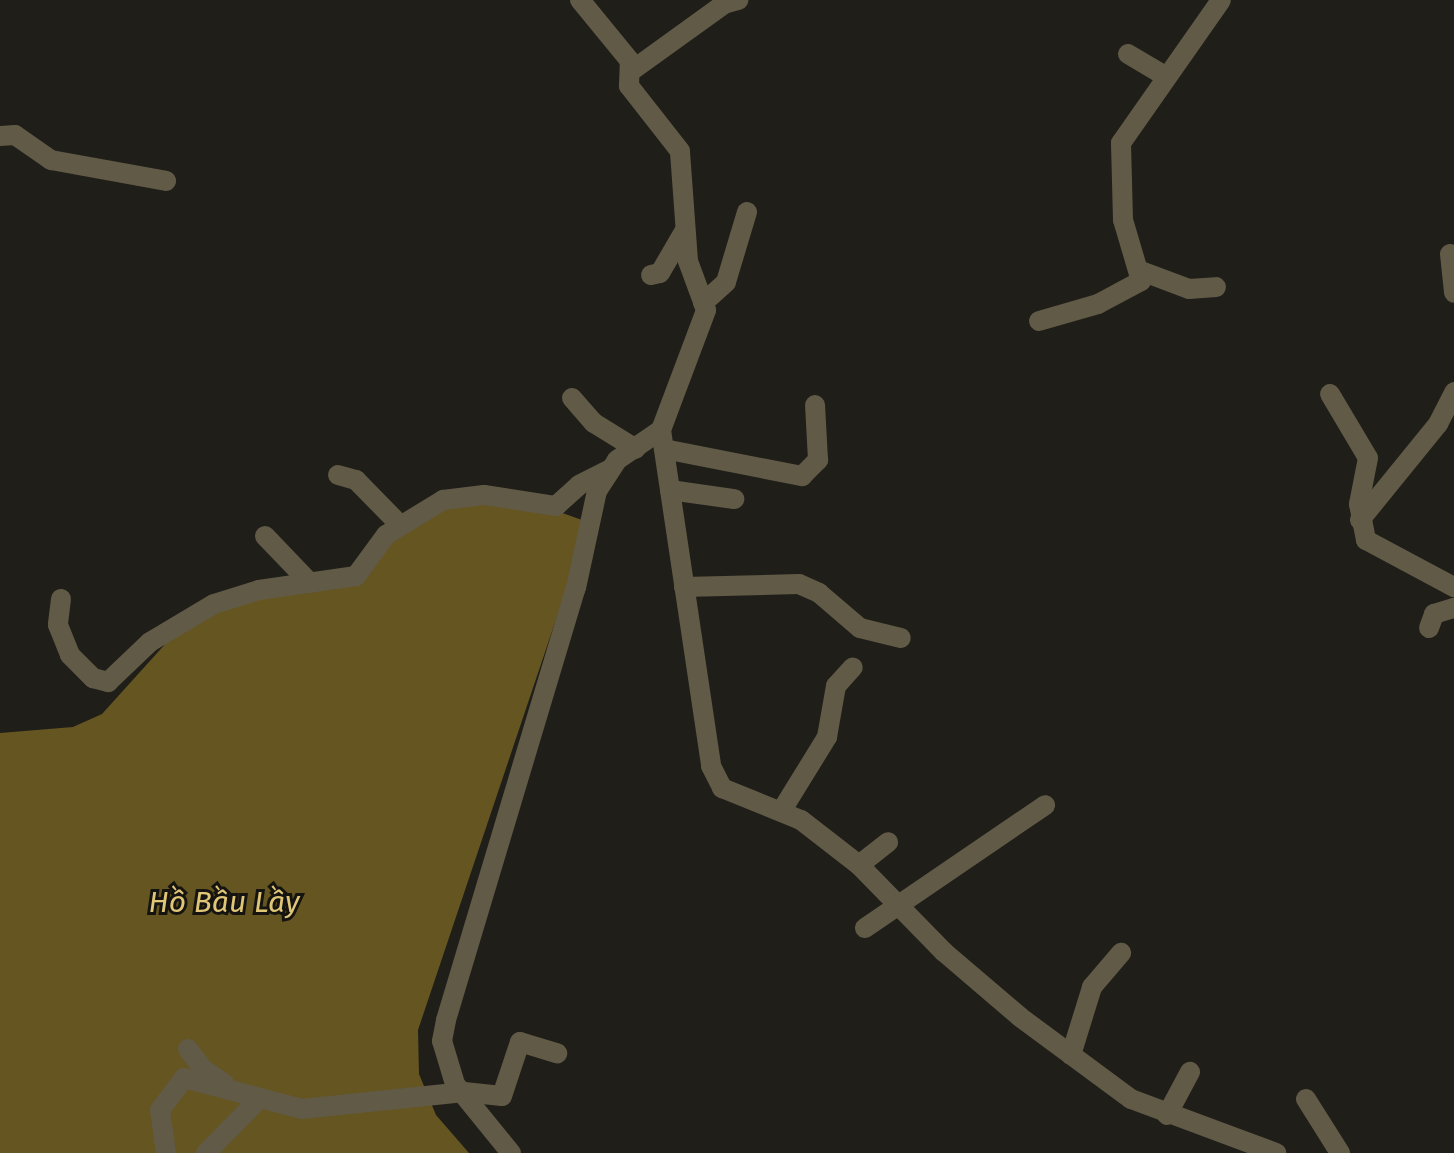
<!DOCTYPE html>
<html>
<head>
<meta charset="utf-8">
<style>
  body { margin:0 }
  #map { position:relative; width:1454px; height:1153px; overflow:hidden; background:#1f1e19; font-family:"Fira Sans",sans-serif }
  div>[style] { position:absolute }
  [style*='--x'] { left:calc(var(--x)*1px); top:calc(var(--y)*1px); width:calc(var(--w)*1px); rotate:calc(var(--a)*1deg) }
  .water>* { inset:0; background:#655521 }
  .minor>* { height:20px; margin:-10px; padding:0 10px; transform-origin:10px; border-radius:10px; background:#615a46 }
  span { translate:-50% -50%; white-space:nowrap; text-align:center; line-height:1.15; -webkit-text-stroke:6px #161410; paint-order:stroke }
  .water-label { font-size:30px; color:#e0c677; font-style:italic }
</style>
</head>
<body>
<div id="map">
  <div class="water">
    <i style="clip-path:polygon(467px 497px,554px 510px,582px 520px,576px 560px,418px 1030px,419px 1074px,436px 1115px,469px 1153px,0 1153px,0 733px,73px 727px,102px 714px,177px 631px,226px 606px,326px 585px,403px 528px)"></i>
  </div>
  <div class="minor">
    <i style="--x:1128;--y:54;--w:43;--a:30.7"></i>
    <i style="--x:634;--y:69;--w:111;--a:-35.8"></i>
    <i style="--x:724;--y:4;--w:15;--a:-16"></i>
    <i style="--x:0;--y:136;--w:15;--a:-4"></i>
    <i style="--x:15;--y:135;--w:44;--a:34.8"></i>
    <i style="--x:51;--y:160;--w:117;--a:10.3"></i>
    <i style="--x:1450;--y:254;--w:39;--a:84"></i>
    <i style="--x:1141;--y:271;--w:51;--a:20.6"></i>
    <i style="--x:1189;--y:289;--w:27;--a:-4"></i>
    <i style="--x:651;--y:275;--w:9;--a:-13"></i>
    <i style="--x:660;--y:273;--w:50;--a:-59.8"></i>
    <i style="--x:703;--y:303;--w:31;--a:-42"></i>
    <i style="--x:726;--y:282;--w:73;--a:-73.3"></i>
    <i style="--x:1039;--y:321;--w:61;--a:-16.1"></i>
    <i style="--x:1098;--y:304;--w:49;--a:-28.1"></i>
    <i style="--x:1141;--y:281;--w:64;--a:-106.4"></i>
    <i style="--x:1123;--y:220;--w:77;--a:-91.5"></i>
    <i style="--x:1121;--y:143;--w:174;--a:-55"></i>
    <i style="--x:1330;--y:394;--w:74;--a:59.3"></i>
    <i style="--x:1368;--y:458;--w:47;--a:101.1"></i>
    <i style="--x:1359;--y:504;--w:37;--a:79"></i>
    <i style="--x:1366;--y:540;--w:100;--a:28.1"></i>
    <i style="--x:572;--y:398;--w:33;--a:49"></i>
    <i style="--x:594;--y:423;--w:49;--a:31.8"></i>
    <i style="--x:661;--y:430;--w:340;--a:81.5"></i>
    <i style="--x:711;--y:766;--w:25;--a:63"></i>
    <i style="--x:722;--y:788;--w:85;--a:22.1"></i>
    <i style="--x:801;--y:820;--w:73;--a:37.8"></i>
    <i style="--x:859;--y:865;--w:122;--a:45.7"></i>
    <i style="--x:944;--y:952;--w:100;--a:40.5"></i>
    <i style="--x:1020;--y:1017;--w:138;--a:36.5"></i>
    <i style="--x:1131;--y:1099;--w:155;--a:20.4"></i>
    <i style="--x:664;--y:449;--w:141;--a:11.1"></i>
    <i style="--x:802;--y:476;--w:23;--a:-45"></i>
    <i style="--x:818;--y:460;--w:55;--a:-93.1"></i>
    <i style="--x:338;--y:475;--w:19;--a:16"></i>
    <i style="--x:356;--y:480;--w:63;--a:45.6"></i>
    <i style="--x:670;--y:490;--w:65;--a:8"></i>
    <i style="--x:1360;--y:520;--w:124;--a:-50.9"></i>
    <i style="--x:1438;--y:424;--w:36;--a:-63"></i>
    <i style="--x:265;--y:536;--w:65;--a:46.2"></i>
    <i style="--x:684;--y:587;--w:115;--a:-1.5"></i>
    <i style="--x:799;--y:584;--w:22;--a:24"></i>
    <i style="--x:819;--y:593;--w:54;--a:40.5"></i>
    <i style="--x:860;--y:628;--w:42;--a:13.7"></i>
    <i style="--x:61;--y:599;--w:26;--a:97"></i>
    <i style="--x:58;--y:625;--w:32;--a:68"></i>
    <i style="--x:70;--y:655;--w:33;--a:45"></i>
    <i style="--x:93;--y:678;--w:16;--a:15"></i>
    <i style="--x:108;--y:682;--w:58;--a:-43.6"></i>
    <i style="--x:150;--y:642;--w:74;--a:-30.7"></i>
    <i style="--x:214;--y:604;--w:47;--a:-17.3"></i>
    <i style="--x:259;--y:590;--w:98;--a:-8.2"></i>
    <i style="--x:356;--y:576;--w:51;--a:-53.8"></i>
    <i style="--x:386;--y:535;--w:67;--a:-31.6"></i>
    <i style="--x:443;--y:500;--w:41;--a:-7"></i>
    <i style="--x:484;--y:495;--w:73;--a:8.7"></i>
    <i style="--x:556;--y:506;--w:31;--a:-42"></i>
    <i style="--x:579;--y:485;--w:35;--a:-27"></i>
    <i style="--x:1429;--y:628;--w:15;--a:-70"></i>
    <i style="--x:1434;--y:614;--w:21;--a:-17"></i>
    <i style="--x:782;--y:810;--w:86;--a:-58.3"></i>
    <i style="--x:827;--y:737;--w:52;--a:-80"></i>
    <i style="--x:836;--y:686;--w:25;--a:-48"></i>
    <i style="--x:859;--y:865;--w:37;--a:-38"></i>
    <i style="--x:865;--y:928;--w:218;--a:-34.3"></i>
    <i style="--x:188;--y:1049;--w:25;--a:53"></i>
    <i style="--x:203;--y:1069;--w:25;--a:34"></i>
    <i style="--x:1071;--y:1055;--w:71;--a:-72.8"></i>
    <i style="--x:1092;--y:987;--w:45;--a:-49.5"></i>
    <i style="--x:1306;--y:1099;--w:64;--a:57.8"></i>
    <i style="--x:1167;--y:1115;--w:49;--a:-61.9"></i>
    <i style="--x:166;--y:1153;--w:43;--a:-97.9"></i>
    <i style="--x:160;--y:1110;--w:40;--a:-53"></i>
    <i style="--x:184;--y:1078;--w:122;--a:14.7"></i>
    <i style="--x:302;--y:1109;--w:163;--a:-6"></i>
    <i style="--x:464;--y:1092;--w:38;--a:6"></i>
    <i style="--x:502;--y:1096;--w:57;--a:-71.6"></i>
    <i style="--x:520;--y:1042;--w:39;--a:17"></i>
    <i style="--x:206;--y:1153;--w:77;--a:-45.5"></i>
    <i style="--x:511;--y:1153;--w:89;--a:-129.1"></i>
    <i style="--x:455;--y:1084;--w:45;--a:-106.8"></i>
    <i style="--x:442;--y:1041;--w:21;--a:-79"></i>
    <i style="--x:446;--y:1020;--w:451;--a:-73.3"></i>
    <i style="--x:576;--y:588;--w:99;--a:-77.8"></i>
    <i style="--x:597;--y:491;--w:37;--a:-57"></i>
    <i style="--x:617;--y:460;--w:53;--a:-34.3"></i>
    <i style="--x:661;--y:430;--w:128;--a:-69.4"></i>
    <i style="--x:706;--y:310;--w:52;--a:-110.2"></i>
    <i style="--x:688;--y:261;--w:110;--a:-94.2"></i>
    <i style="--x:680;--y:151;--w:83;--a:-128.1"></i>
    <i style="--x:629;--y:86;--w:25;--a:-88"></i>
    <i style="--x:630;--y:61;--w:79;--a:-129.3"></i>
  </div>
  <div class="water-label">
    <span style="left:224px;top:902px">Hồ Bầu Lầy</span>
  </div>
</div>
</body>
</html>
